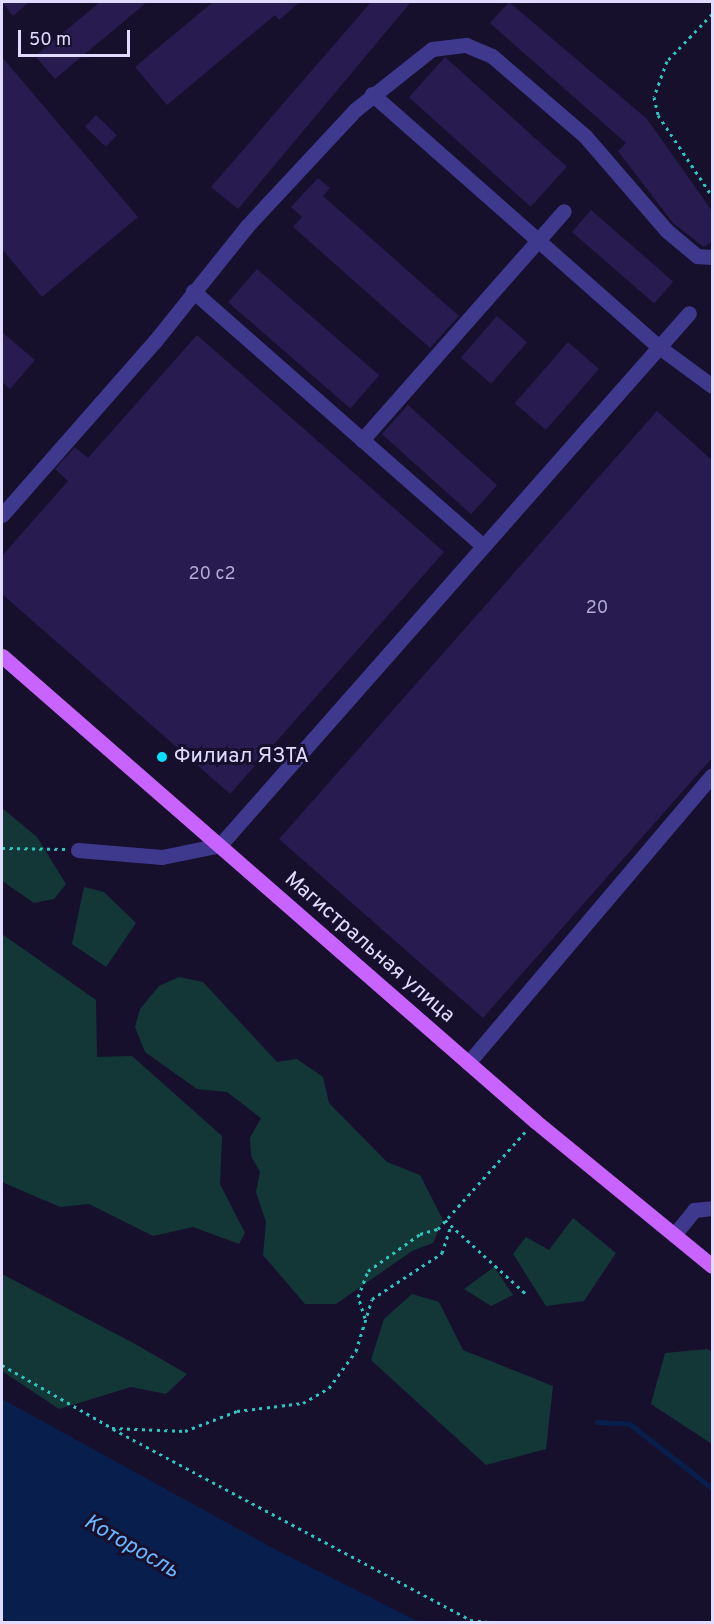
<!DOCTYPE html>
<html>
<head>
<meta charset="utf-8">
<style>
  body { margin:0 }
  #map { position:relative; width:714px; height:1624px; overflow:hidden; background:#16102d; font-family:Overpass,sans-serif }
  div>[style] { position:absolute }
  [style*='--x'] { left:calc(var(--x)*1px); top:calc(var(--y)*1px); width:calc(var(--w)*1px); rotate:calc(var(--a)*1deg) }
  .green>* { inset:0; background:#133737 }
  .water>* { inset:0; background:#081f4e }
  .stream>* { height:4.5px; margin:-2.25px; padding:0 2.25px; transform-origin:2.25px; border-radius:2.25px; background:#081f4e }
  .building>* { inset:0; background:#271b4f; transform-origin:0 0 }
  .path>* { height:3px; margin-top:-1.5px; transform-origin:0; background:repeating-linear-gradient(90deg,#2ac5c0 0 3px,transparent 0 7.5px) }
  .minor>* { height:15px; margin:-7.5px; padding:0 7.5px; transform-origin:7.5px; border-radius:7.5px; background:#3f398e }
  .major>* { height:15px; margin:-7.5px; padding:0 7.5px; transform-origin:7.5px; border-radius:7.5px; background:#c963ff }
  .dots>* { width:16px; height:16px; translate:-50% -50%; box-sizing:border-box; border:3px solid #16102d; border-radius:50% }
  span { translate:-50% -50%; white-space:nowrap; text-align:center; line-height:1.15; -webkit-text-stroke:6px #16102d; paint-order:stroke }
  .number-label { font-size:18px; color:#b2acd3 }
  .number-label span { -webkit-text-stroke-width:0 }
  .poi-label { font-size:21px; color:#e1dcff }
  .left { translate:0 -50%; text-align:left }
  .street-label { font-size:21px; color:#e1dcff }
  .water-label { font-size:22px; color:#6ab6ff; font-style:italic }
  .frame { position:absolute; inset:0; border:3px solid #e1dcff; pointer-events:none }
  .scale { position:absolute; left:18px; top:30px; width:112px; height:27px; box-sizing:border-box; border:3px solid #e1dcff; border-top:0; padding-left:8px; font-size:18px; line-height:21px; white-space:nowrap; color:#e1dcff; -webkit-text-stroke:4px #16102d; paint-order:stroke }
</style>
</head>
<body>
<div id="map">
  <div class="green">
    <i style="clip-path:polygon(2px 808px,37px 837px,66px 884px,54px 899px,34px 903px,2px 881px)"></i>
    <i style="clip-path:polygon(84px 887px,104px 892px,136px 923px,106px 967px,72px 944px)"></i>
    <i style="clip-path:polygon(2px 934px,96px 1000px,97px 1057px,132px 1056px,222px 1136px,220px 1184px,245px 1233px,239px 1244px,193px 1227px,153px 1236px,89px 1204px,60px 1207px,2px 1182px)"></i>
    <i style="clip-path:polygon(179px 977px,203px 982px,277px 1062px,297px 1059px,323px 1077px,329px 1103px,387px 1162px,420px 1175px,443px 1220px,433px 1243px,412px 1251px,336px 1304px,305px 1304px,263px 1255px,266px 1222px,256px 1192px,260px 1172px,251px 1156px,250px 1138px,261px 1118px,227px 1092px,197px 1089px,145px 1052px,135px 1027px,140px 1009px,159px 986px)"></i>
    <i style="clip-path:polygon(573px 1218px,616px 1253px,584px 1301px,546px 1306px,513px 1254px,526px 1237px,549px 1250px)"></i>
    <i style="clip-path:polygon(494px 1267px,513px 1295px,491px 1306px,464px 1289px)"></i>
    <i style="clip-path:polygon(2px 1274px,135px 1344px,187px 1374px,166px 1394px,131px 1387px,59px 1409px,2px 1371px)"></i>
    <i style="clip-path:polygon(412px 1294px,439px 1302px,463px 1350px,553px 1386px,546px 1449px,486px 1465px,371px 1360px,384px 1319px)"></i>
    <i style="clip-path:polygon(708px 1349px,712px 1352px,712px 1444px,651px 1404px,665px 1353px)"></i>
  </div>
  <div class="water">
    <i style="clip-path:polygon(2px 1399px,280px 1552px,419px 1622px,9px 1622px,2px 1618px)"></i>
  </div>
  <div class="stream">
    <i style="--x:597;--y:1422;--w:33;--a:3"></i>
    <i style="--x:630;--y:1424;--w:104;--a:38"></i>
  </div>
  <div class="building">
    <i style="clip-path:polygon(2px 2px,29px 2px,13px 16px)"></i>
    <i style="clip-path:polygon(100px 2px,147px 2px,55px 79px,35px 56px)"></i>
    <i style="clip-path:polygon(213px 2px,300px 2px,279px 20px,275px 15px,167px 105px,135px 67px)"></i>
    <i style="clip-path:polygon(371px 2px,411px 2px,238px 209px,211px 187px)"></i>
    <i style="clip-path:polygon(509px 2px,647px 119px,712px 211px,712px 242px,704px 247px,673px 223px,618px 151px,626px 143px,490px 23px)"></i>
    <i style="clip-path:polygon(2px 57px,138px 217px,42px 297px,2px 249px)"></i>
    <i style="left:445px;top:57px;width:164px;height:54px;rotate:42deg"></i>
    <i style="left:96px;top:115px;width:29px;height:16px;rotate:44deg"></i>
    <i style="clip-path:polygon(318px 178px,330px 188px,323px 196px,459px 316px,430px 348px,293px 227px,302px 217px,291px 207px)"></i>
    <i style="left:591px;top:210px;width:109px;height:29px;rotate:41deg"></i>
    <i style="left:257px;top:269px;width:162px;height:44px;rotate:41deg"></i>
    <i style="left:497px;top:316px;width:40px;height:55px;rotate:41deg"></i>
    <i style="clip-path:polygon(2px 332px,35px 360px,10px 389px,2px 382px)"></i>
    <i style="clip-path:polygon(197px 335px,444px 552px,230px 794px,2px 594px,2px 556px,68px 481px,55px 469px,75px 447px,88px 458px)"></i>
    <i style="left:568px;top:342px;width:41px;height:81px;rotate:41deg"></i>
    <i style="left:408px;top:405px;width:120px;height:39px;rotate:42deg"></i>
    <i style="clip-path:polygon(657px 411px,712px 460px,712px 758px,483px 1018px,279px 839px)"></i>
  </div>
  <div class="path">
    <i style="--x:712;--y:14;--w:65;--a:133.8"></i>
    <i style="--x:667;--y:61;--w:38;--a:110"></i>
    <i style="--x:654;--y:97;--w:18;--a:77"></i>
    <i style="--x:658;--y:115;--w:97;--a:56.3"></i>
    <i style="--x:2;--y:848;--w:63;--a:0.9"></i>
    <i style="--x:445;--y:1220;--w:110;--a:42.4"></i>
    <i style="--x:365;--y:1318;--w:22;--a:-108"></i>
    <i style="--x:358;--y:1297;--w:28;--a:-69"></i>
    <i style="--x:368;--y:1271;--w:64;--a:-35.4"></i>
    <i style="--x:420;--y:1234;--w:19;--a:-16"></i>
    <i style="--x:438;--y:1229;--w:132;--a:-48.1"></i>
    <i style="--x:2;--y:1365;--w:127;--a:29.8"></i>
    <i style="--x:112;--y:1428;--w:73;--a:2.4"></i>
    <i style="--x:185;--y:1431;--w:56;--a:-21"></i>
    <i style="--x:237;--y:1411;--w:66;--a:-6.9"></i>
    <i style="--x:303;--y:1403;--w:30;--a:-30"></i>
    <i style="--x:329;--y:1388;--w:46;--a:-53.9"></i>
    <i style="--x:356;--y:1351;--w:54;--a:-72.9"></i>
    <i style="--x:372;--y:1299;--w:84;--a:-33.3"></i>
    <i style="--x:442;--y:1253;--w:29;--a:-72"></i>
    <i style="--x:113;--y:1429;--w:405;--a:28.1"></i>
    <i style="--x:470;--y:1620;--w:18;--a:6"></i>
  </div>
  <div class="minor">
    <i style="--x:372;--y:94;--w:383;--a:41.4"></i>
    <i style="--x:659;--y:347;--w:66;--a:36.3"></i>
    <i style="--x:193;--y:291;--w:386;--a:41.3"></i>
    <i style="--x:362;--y:440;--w:305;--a:-48.6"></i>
    <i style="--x:2;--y:515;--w:232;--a:-48.7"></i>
    <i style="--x:155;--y:341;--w:147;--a:-51.3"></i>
    <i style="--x:247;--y:226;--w:158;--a:-47"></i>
    <i style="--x:355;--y:110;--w:98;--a:-38.4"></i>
    <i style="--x:432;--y:49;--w:34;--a:-7"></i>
    <i style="--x:466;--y:45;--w:28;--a:23"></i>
    <i style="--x:492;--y:56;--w:123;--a:40.7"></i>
    <i style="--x:585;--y:136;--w:124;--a:49.2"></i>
    <i style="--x:666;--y:230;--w:40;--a:40"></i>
    <i style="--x:697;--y:256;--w:15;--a:4"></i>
    <i style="--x:78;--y:850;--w:84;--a:4.8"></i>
    <i style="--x:162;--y:857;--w:59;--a:-11.7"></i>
    <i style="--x:220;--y:845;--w:709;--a:-48.6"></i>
    <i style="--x:468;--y:1063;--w:377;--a:-49.7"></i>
    <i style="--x:674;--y:1235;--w:32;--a:-51"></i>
    <i style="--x:694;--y:1210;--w:18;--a:-6"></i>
  </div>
  <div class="major">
    <i style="--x:2;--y:656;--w:707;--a:41.1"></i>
    <i style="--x:535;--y:1121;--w:229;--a:39.3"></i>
  </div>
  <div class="dots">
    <i style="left:162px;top:757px;background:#08dfff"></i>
  </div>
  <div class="number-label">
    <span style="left:212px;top:575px">20 с2</span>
    <span style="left:597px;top:609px">20</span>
  </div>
  <div class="poi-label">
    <span class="left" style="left:174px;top:757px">Филиал ЯЗТА</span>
  </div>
  <div class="street-label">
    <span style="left:369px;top:948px;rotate:41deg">Магистральная улица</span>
  </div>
  <div class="water-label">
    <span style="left:131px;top:1547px;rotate:30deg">Которосль</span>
  </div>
  <div class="frame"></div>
  <div class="scale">50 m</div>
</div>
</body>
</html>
